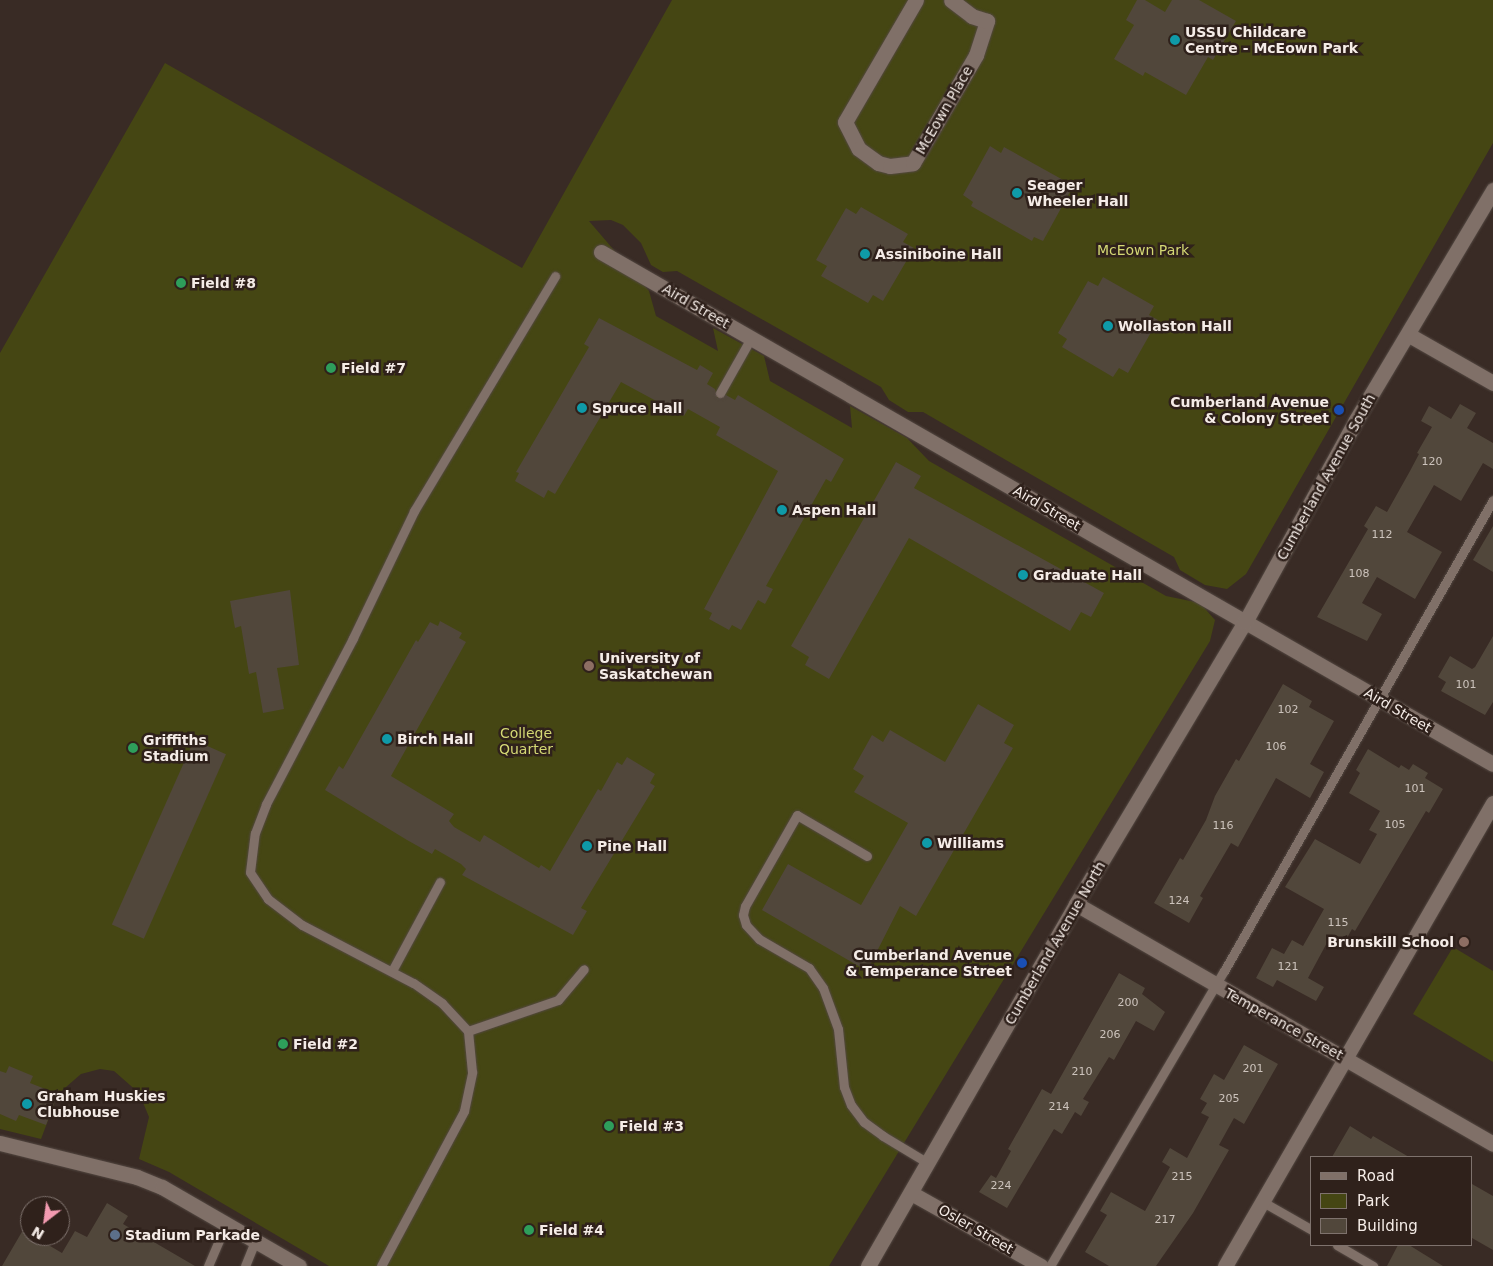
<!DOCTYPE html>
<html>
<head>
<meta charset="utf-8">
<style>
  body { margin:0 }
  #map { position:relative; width:1493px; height:1266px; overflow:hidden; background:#392b25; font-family:"DejaVu Sans",sans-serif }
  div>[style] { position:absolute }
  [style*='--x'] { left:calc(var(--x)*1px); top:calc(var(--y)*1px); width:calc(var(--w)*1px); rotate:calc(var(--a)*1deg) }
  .green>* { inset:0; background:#454613 }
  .building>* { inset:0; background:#51473b; transform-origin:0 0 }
  .roads { filter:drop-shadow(0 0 1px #534842) drop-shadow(0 0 1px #534842) }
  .lane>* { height:9px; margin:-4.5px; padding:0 4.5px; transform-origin:4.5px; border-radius:4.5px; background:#807068 }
  .street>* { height:15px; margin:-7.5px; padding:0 7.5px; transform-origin:7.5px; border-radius:7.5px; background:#807068 }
  .secondary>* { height:15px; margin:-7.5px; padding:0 7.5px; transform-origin:7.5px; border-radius:7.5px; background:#807068 }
  .dots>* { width:14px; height:14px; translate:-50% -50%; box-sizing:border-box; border:2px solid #2f211b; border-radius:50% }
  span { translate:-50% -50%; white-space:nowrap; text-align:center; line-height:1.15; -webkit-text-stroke:5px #2f211b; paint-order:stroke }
  .number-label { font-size:11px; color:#ccc3bc }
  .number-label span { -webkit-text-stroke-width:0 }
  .poi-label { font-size:14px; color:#f5ece7; font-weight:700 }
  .left { translate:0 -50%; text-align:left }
  .right { translate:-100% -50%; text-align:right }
  .street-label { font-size:14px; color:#f5ece7 }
  .park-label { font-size:14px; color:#d4d874 }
  .legend { position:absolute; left:1310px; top:1156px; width:162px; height:90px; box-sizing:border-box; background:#2f211b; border:1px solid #7e726d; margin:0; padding:6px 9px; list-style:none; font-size:15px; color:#f5ece7 }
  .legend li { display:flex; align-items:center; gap:10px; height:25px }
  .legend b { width:25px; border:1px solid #7e726d }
  .north { position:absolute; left:20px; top:1196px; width:50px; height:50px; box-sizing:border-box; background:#2f211b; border:1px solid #7e726d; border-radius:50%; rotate:210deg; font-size:14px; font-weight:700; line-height:20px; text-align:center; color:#f5ece7 }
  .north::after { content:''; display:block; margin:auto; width:18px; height:22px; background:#f29ab0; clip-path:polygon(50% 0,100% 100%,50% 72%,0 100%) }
</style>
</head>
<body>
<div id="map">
  <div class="green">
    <i style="clip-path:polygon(672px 0,1493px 0,1493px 143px,1246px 574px,1227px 589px,1205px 585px,1180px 570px,1174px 557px,923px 412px,908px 412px,889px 400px,881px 387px,677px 271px,663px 272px,651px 265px,641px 243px,623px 225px,611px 220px,589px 221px,649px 291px,656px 316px,718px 351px,713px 328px,764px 356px,770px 381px,852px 428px,850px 406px,907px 438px,929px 461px,1166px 596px,1200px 603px,1215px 620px,1210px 641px,829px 1266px,329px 1266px,169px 1172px,139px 1159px,149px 1117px,139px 1093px,114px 1071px,100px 1069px,81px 1074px,58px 1094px,41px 1139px,0 1129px,0 353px,165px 63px,522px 268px)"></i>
    <i style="clip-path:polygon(1453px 947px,1493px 971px,1493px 1062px,1413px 1014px)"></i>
  </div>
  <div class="building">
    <i style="clip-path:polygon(1137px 0,1145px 0,1165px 12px,1172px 0,1199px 0,1236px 21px,1213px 60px,1208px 57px,1186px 95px,1145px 72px,1143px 76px,1114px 59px,1134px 25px,1126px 20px)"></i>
    <i style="clip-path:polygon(990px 146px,1001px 153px,1004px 147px,1065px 181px,1062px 187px,1070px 192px,1043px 241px,1034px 237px,1032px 241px,971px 206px,973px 202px,963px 195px)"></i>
    <i style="clip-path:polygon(861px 207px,908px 234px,903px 242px,914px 248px,883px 301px,873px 295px,868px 303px,821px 276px,827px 266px,816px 260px,846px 208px,856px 214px)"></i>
    <i style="clip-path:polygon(1103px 277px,1154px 306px,1149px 315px,1158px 320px,1128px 373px,1119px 368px,1113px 377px,1062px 347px,1067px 339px,1058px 333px,1088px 281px,1098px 286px)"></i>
    <i style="clip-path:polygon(599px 318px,697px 370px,700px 365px,713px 373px,707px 384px,715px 389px,717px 398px,726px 395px,735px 400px,738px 395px,844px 459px,831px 482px,826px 479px,766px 586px,773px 589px,765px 604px,758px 600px,741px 630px,732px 625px,729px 630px,709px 619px,712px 613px,704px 609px,778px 471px,716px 435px,720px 427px,688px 409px,684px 416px,621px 382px,555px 494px,548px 490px,544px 498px,515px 481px,519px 473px,516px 472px,589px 347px,584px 344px)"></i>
    <i style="clip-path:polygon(1460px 404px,1476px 413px,1467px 428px,1493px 443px,1493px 469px,1483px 463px,1461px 501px,1434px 485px,1407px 532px,1442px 552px,1415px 599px,1377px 577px,1362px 603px,1382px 614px,1367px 641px,1317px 617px,1368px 529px,1364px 526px,1376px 506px,1387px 512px,1410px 471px,1419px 454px,1417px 453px,1432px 427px,1421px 421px,1429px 406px,1451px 419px)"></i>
    <i style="clip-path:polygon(896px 462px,921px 476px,914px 488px,1104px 593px,1091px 617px,1081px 612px,1070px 631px,909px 538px,829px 679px,805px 665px,809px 657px,791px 646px)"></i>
    <i style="clip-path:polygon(1493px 526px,1493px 572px,1473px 560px)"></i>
    <i style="clip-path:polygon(290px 590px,299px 665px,277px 668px,284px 709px,263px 713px,256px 672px,249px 674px,241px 626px,235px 628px,230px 601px)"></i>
    <i style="clip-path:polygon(440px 621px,462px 633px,459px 638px,466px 642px,391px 776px,454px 814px,449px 821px,454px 827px,480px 842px,484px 835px,539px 868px,541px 865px,550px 871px,598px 789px,601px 791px,617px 762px,622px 765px,627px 757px,655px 774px,650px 783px,655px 786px,581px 908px,587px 911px,573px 935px,462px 875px,466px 869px,461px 864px,435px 849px,432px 854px,407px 840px,325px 790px,339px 766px,343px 769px,416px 640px,418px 642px,430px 622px,438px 626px)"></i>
    <i style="clip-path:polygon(1493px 636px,1493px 702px,1485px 715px,1441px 691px,1446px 682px,1438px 677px,1450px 656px,1472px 669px,1475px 667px)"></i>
    <i style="clip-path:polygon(1283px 684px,1312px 701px,1309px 707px,1334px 721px,1310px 764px,1324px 772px,1310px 798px,1276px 778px,1238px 847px,1231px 843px,1200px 896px,1203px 898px,1189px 923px,1154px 903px,1180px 858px,1183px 860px,1206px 820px,1215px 796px,1236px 759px,1239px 761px)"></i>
    <i style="clip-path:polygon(978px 704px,1014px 725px,1004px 743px,1013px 748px,916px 916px,900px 906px,867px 971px,762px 910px,788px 864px,861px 905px,908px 823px,854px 792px,864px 776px,853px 769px,872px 735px,883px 742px,890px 730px,945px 762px)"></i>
    <i style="left:194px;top:740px;width:35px;height:202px;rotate:24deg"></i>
    <i style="clip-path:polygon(1368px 749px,1399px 768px,1401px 765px,1409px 770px,1413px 764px,1428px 773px,1425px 778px,1443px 789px,1429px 813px,1426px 811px,1355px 931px,1352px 929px,1342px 947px,1329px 939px,1308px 978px,1324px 987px,1316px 1001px,1277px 980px,1273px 987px,1256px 978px,1272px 948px,1284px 954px,1292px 940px,1303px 946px,1324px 909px,1285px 887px,1315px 839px,1360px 864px,1377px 834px,1369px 830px,1380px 811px,1349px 793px,1360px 773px,1356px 770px)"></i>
    <i style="clip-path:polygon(1119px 973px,1145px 988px,1142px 994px,1165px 1012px,1154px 1031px,1136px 1021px,1114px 1060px,1109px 1057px,1083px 1099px,1089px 1102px,1081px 1116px,1075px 1112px,1062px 1134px,1054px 1129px,1007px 1208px,979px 1192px,991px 1175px,996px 1178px,1011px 1151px,1008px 1149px,1042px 1089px,1051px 1094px)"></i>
    <i style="clip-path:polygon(1244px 1045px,1278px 1064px,1244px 1124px,1234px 1118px,1219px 1145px,1229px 1150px,1193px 1213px,1156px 1266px,1109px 1266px,1085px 1252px,1107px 1215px,1100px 1211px,1111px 1192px,1145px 1211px,1170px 1167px,1162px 1162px,1170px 1148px,1187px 1158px,1209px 1117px,1201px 1113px,1207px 1103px,1200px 1099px,1214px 1074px,1224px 1080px)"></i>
    <i style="clip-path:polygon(9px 1066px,33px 1076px,30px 1083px,58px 1094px,46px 1125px,19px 1115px,16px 1121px,0 1114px,0 1071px,6px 1073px)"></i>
    <i style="clip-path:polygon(1350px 1126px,1371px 1139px,1373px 1136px,1409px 1157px,1332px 1157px)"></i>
    <i style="clip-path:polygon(1472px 1184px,1493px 1196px,1493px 1250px,1472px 1238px)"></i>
    <i style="clip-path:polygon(107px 1203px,128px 1216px,123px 1224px,195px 1266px,2px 1266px,23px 1230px,62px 1253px,75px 1231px,87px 1237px)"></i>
    <i style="clip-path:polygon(1398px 1245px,1409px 1245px,1443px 1266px,1387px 1266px)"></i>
  </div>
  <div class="roads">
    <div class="lane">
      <i style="--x:720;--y:393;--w:63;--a:-60.6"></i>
      <i style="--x:867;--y:856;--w:81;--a:-149.6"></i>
      <i style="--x:797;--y:815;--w:105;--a:119.7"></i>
      <i style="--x:745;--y:906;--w:9;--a:103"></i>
      <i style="--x:743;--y:915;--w:10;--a:73"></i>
      <i style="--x:746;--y:925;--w:19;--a:47"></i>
      <i style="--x:759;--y:939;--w:58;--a:30.1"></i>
      <i style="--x:809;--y:968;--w:24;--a:55"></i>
      <i style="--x:823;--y:988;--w:44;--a:69.9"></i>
      <i style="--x:838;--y:1029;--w:58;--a:84.1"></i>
      <i style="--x:844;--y:1087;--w:19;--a:69"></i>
      <i style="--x:851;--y:1105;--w:21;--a:53"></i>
      <i style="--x:864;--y:1122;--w:24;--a:36"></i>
      <i style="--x:883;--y:1136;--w:52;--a:31"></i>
      <i style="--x:392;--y:971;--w:101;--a:-61.7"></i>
      <i style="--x:468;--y:1031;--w:95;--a:-19"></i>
      <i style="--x:558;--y:1000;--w:40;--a:-50"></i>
      <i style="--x:1263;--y:1202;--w:56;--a:29.7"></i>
      <i style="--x:1337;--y:1245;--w:42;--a:30.3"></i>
      <i style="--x:208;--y:1266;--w:46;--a:-66.8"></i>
      <i style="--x:245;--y:1266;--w:27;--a:-68"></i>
      <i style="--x:381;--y:1266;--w:176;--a:-61.8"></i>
      <i style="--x:464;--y:1111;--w:40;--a:-78"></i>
      <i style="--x:472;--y:1072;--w:41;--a:-95.6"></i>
      <i style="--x:468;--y:1031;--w:38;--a:-133"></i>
      <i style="--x:442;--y:1003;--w:35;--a:-145"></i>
      <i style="--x:413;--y:983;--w:125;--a:-152.4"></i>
      <i style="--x:302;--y:925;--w:43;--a:-142.6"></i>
      <i style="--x:268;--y:899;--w:32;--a:-124"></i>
      <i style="--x:250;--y:872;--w:39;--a:-83"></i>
      <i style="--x:255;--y:833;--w:31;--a:-69"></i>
      <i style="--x:266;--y:804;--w:187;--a:-62.3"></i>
      <i style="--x:353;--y:638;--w:141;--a:-64.3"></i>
      <i style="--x:414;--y:511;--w:274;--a:-59"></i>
      <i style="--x:1050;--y:1266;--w:342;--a:-59.5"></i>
      <i style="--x:1224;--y:971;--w:542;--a:-60.27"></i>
    </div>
    <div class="street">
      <i style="--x:916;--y:0;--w:141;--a:120.2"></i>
      <i style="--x:845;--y:122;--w:30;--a:63"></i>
      <i style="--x:859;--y:149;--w:24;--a:36"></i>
      <i style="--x:878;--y:163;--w:12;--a:14"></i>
      <i style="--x:890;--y:166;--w:23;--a:-7"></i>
      <i style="--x:913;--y:163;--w:125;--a:-59.7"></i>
      <i style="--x:976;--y:55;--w:36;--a:-72"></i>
      <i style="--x:987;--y:21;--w:16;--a:-162"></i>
      <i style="--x:972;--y:16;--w:26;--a:-143"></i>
      <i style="--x:601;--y:252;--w:1028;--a:29.86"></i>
      <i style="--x:1409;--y:335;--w:97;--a:29.7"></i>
      <i style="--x:1076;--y:904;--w:481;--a:29.9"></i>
      <i style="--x:0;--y:1143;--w:141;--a:13.9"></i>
      <i style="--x:137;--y:1177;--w:27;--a:22"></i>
      <i style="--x:162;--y:1187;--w:158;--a:30"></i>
      <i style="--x:911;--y:1193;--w:149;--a:29.3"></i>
      <i style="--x:1225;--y:1266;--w:535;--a:-59.94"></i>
    </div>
    <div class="secondary">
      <i style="--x:868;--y:1266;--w:418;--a:-60.1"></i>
      <i style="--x:1076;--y:904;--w:329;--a:-59.1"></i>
      <i style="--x:1245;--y:622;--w:230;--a:-61.2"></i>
      <i style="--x:1356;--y:420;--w:268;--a:-59.2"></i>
    </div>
  </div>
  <div class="dots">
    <i style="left:1175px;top:40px;background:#0f9aa8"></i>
    <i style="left:1017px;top:193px;background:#0f9aa8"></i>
    <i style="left:865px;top:254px;background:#0f9aa8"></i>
    <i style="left:181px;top:283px;background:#2e9e5b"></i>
    <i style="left:1108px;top:326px;background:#0f9aa8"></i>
    <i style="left:331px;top:368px;background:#2e9e5b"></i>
    <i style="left:582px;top:408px;background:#0f9aa8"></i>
    <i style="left:1339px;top:410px;background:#1a4fb4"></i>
    <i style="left:782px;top:510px;background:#0f9aa8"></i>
    <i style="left:1023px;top:575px;background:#0f9aa8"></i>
    <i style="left:589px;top:666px;background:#8d6e63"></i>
    <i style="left:387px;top:739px;background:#0f9aa8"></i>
    <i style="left:133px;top:748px;background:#2e9e5b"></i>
    <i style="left:927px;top:843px;background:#0f9aa8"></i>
    <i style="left:587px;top:846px;background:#0f9aa8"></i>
    <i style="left:1464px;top:942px;background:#8d6e63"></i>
    <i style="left:1022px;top:963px;background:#1a4fb4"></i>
    <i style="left:283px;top:1044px;background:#2e9e5b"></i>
    <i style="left:27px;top:1104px;background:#0f9aa8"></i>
    <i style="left:609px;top:1126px;background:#2e9e5b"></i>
    <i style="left:529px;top:1230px;background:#2e9e5b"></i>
    <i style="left:115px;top:1235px;background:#5c6f8a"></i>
  </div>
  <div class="number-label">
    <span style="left:1432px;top:462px">120</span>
    <span style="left:1382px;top:535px">112</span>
    <span style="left:1359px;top:574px">108</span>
    <span style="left:1466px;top:685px">101</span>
    <span style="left:1288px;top:710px">102</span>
    <span style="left:1276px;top:747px">106</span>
    <span style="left:1415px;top:789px">101</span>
    <span style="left:1395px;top:825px">105</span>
    <span style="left:1223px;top:826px">116</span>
    <span style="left:1179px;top:901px">124</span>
    <span style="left:1338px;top:923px">115</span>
    <span style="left:1288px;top:967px">121</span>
    <span style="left:1128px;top:1003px">200</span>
    <span style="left:1110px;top:1035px">206</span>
    <span style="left:1253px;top:1069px">201</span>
    <span style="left:1082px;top:1072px">210</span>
    <span style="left:1229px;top:1099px">205</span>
    <span style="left:1059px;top:1107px">214</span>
    <span style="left:1182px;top:1177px">215</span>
    <span style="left:1001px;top:1186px">224</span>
    <span style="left:1165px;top:1220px">217</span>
  </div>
  <div class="poi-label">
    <span class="left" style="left:1185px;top:40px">USSU Childcare<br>Centre - McEown Park</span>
    <span class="left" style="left:1027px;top:193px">Seager<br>Wheeler Hall</span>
    <span class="left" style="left:875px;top:254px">Assiniboine Hall</span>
    <span class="left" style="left:191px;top:283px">Field #8</span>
    <span class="left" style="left:1118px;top:326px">Wollaston Hall</span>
    <span class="left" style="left:341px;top:368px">Field #7</span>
    <span class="right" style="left:1329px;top:410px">Cumberland Avenue<br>&amp; Colony Street</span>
    <span class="left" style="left:592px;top:408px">Spruce Hall</span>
    <span class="left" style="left:792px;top:510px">Aspen Hall</span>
    <span class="left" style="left:1033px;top:575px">Graduate Hall</span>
    <span class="left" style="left:599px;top:666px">University of<br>Saskatchewan</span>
    <span class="left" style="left:397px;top:739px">Birch Hall</span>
    <span class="left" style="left:143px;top:748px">Griffiths<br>Stadium</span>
    <span class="left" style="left:937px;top:843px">Williams</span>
    <span class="left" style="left:597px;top:846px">Pine Hall</span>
    <span class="right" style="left:1454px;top:942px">Brunskill School</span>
    <span class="right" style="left:1012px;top:963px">Cumberland Avenue<br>&amp; Temperance Street</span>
    <span class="left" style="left:293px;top:1044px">Field #2</span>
    <span class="left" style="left:37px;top:1104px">Graham Huskies<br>Clubhouse</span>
    <span class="left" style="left:619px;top:1126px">Field #3</span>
    <span class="left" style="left:539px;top:1230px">Field #4</span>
    <span class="left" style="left:125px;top:1235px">Stadium Parkade</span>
  </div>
  <div class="street-label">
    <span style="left:944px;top:110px;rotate:-60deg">McEown Place</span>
    <span style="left:696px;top:306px;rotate:30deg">Aird Street</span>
    <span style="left:1326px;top:477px;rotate:-61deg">Cumberland Avenue South</span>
    <span style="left:1047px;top:508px;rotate:30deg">Aird Street</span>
    <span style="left:1398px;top:710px;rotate:30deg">Aird Street</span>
    <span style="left:1055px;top:943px;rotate:-60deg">Cumberland Avenue North</span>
    <span style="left:1284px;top:1024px;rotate:29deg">Temperance Street</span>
    <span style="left:976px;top:1229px;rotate:30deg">Osler Street</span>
  </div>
  <div class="park-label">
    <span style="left:1143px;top:250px">McEown Park</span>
    <span style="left:526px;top:741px">College<br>Quarter</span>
  </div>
  <ul class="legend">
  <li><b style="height:6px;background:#807068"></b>Road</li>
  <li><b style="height:14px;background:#454613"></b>Park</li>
  <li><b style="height:14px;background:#51473b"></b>Building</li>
  </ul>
  <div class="north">N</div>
</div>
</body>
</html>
